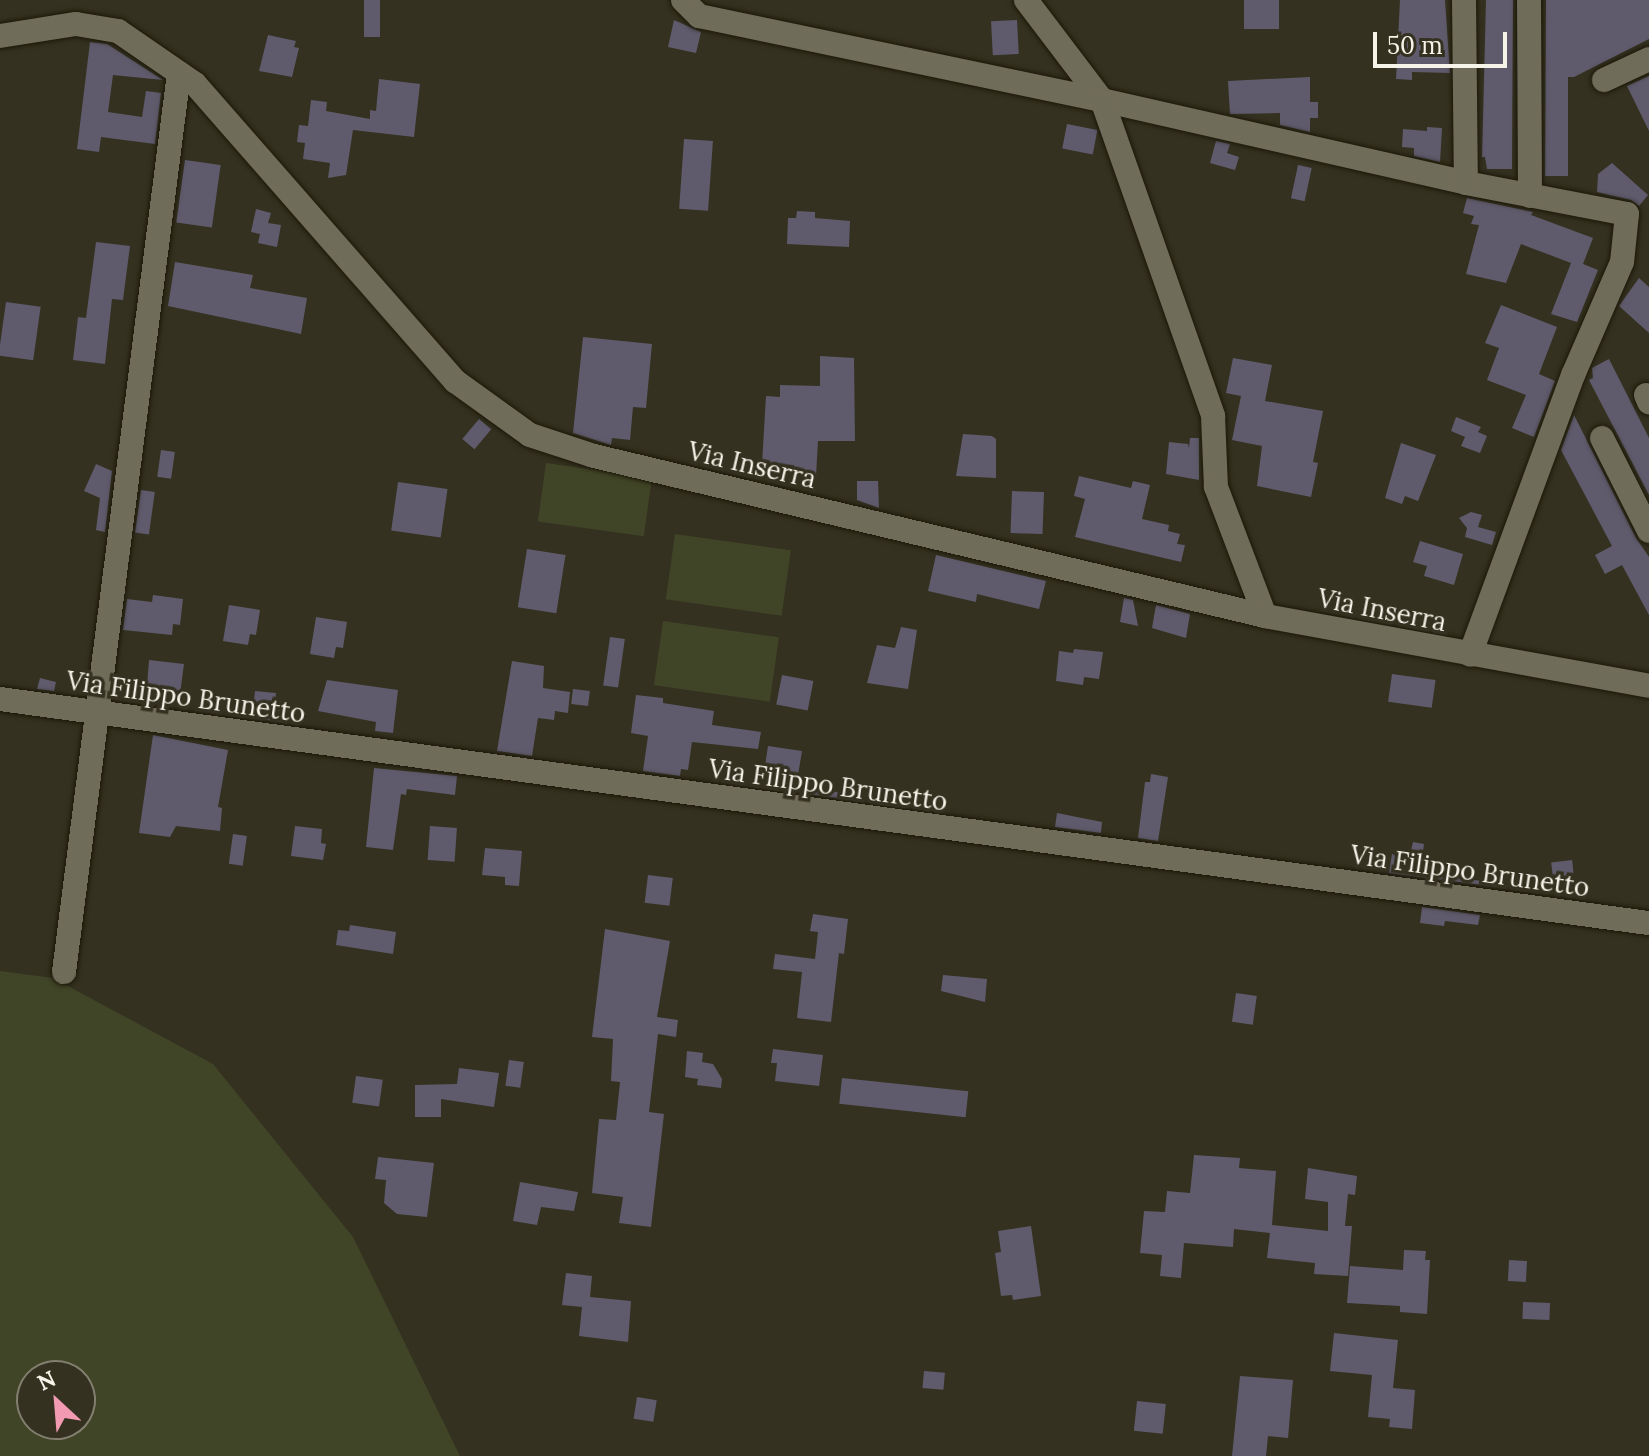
<!DOCTYPE html>
<html>
<head>
<meta charset="utf-8">
<style>
  body { margin:0 }
  #map { position:relative; width:1649px; height:1456px; overflow:hidden; background:#343120; font-family:Lora,serif }
  div>[style] { position:absolute }
  [style*='--x'] { left:calc(var(--x)*1px); top:calc(var(--y)*1px); width:calc(var(--w)*1px); rotate:calc(var(--a)*1deg) }
  .green>* { inset:0; background:#414527; transform-origin:0 0 }
  .building>* { inset:0; background:#5f5b6c; transform-origin:0 0 }
  .roads { filter:drop-shadow(0 0 2px #1c1809) drop-shadow(0 0 2px #1c1809) }
  .minor>* { height:24px; margin:-12px; padding:0 12px; transform-origin:12px; border-radius:12px; background:#706c5a }
  span { translate:-50% -50%; white-space:nowrap; text-align:center; line-height:1.15; -webkit-text-stroke:7px #343120; paint-order:stroke }
  .street-label { font-size:26px; color:#f6f3e9 }
  .north { position:absolute; left:16px; top:1360px; width:80px; height:80px; box-sizing:border-box; background:#343120; border:2px solid #827f70; border-radius:50%; rotate:334deg; font-size:22px; font-weight:700; line-height:32px; text-align:center; color:#f6f3e9 }
  .north::after { content:''; display:block; margin:auto; width:28px; height:36px; background:#f19ab2; clip-path:polygon(50% 0,100% 100%,50% 72%,0 100%) }
  .scale { position:absolute; left:1373px; top:32px; width:134px; height:36px; box-sizing:border-box; border:4px solid #f6f3e9; border-top:0; padding-left:10px; font-size:24px; line-height:28px; white-space:nowrap; color:#f6f3e9; -webkit-text-stroke:6px #343120; paint-order:stroke }
</style>
</head>
<body>
<div id="map">
  <div class="green">
    <i style="left:546px;top:463px;width:107px;height:59px;rotate:8deg"></i>
    <i style="left:675px;top:534px;width:117px;height:66px;rotate:8deg"></i>
    <i style="left:663px;top:621px;width:117px;height:65px;rotate:8deg"></i>
    <i style="clip-path:polygon(evenodd,0 971px,53px 978px,213px 1064px,353px 1237px,460px 1456px,0 1456px,0 971px,32px 1376px,80px 1376px,80px 1424px,32px 1424px,32px 1376px)"></i>
  </div>
  <div class="building">
    <i style="left:364px;top:0;width:16px;height:37px"></i>
    <i style="left:1244px;top:0;width:35px;height:29px"></i>
    <i style="clip-path:polygon(1400px 0,1445px 0,1450px 73px,1412px 72px,1412px 80px,1396px 79px)"></i>
    <i style="clip-path:polygon(1486px 0,1513px 0,1512px 169px,1487px 169px,1485px 157px,1482px 157px)"></i>
    <i style="clip-path:polygon(1546px 0,1649px 0,1649px 39px,1574px 77px,1568px 77px,1568px 176px,1545px 176px)"></i>
    <i style="clip-path:polygon(674px 20px,701px 32px,696px 53px,668px 47px)"></i>
    <i style="left:1017px;top:20px;width:34px;height:26px;rotate:87deg"></i>
    <i style="clip-path:polygon(268px 35px,296px 41px,294px 47px,299px 48px,292px 77px,259px 71px)"></i>
    <i style="clip-path:polygon(90px 42px,107px 44px,163px 80px,113px 75px,108px 112px,142px 117px,146px 91px,161px 93px,155px 144px,101px 137px,99px 152px,77px 149px)"></i>
    <i style="clip-path:polygon(1649px 76px,1649px 131px,1627px 86px)"></i>
    <i style="clip-path:polygon(1310px 77px,1310px 102px,1318px 102px,1318px 118px,1310px 118px,1310px 132px,1280px 125px,1280px 113px,1230px 114px,1228px 81px)"></i>
    <i style="clip-path:polygon(379px 79px,420px 84px,414px 137px,353px 130px,346px 175px,328px 178px,330px 163px,303px 159px,305px 143px,297px 142px,299px 125px,308px 126px,311px 100px,327px 102px,326px 111px,370px 119px,370px 110px,376px 111px)"></i>
    <i style="left:1067px;top:124px;width:31px;height:25px;rotate:11deg"></i>
    <i style="clip-path:polygon(1427px 127px,1442px 128px,1440px 162px,1414px 156px,1414px 148px,1402px 147px,1403px 129px,1427px 131px)"></i>
    <i style="left:684px;top:139px;width:29px;height:70px;rotate:4deg"></i>
    <i style="clip-path:polygon(1216px 141px,1230px 144px,1227px 153px,1239px 157px,1235px 170px,1210px 163px)"></i>
    <i style="left:185px;top:160px;width:36px;height:63px;rotate:8deg"></i>
    <i style="clip-path:polygon(1612px 163px,1648px 195px,1639px 206px,1631px 200px,1597px 192px,1598px 174px)"></i>
    <i style="left:1298px;top:165px;width:14px;height:34px;rotate:12deg"></i>
    <i style="clip-path:polygon(1467px 198px,1533px 212px,1531px 215px,1593px 238px,1583px 264px,1598px 270px,1577px 322px,1551px 314px,1571px 263px,1521px 244px,1506px 283px,1466px 274px,1479px 225px,1471px 224px,1474px 216px,1463px 213px)"></i>
    <i style="clip-path:polygon(256px 209px,271px 213px,268px 223px,281px 225px,277px 247px,258px 243px,260px 234px,251px 232px)"></i>
    <i style="clip-path:polygon(797px 211px,815px 212px,815px 218px,850px 221px,849px 247px,787px 244px,788px 218px,796px 218px)"></i>
    <i style="clip-path:polygon(96px 242px,130px 246px,123px 300px,112px 299px,105px 364px,73px 360px,78px 317px,86px 318px)"></i>
    <i style="clip-path:polygon(175px 262px,253px 275px,250px 288px,307px 298px,301px 334px,168px 306px)"></i>
    <i style="clip-path:polygon(1639px 278px,1649px 287px,1649px 333px,1619px 306px)"></i>
    <i style="left:6px;top:302px;width:35px;height:54px;rotate:8deg"></i>
    <i style="clip-path:polygon(1501px 305px,1557px 327px,1539px 374px,1555px 381px,1534px 437px,1512px 428px,1526px 395px,1487px 380px,1499px 348px,1485px 343px)"></i>
    <i style="clip-path:polygon(583px 337px,652px 344px,646px 408px,633px 407px,630px 440px,612px 438px,611px 445px,573px 433px)"></i>
    <i style="clip-path:polygon(820px 356px,854px 358px,855px 441px,818px 441px,816px 476px,792px 470px,794px 465px,762px 464px,766px 396px,780px 397px,780px 385px,820px 386px)"></i>
    <i style="clip-path:polygon(1233px 358px,1272px 365px,1265px 401px,1323px 411px,1313px 462px,1318px 463px,1311px 497px,1257px 486px,1262px 446px,1232px 440px,1241px 396px,1226px 393px)"></i>
    <i style="clip-path:polygon(1609px 359px,1649px 438px,1649px 495px,1589px 380px,1593px 378px,1592px 368px)"></i>
    <i style="clip-path:polygon(1574px 415px,1636px 538px,1649px 557px,1649px 615px,1622px 565px,1605px 574px,1595px 555px,1612px 546px,1561px 450px)"></i>
    <i style="clip-path:polygon(1456px 417px,1481px 427px,1478px 432px,1487px 436px,1480px 453px,1461px 446px,1465px 437px,1451px 431px)"></i>
    <i style="left:479px;top:419px;width:16px;height:26px;rotate:40deg"></i>
    <i style="clip-path:polygon(963px 434px,992px 436px,996px 439px,996px 478px,956px 476px)"></i>
    <i style="clip-path:polygon(1190px 438px,1199px 438px,1199px 480px,1166px 474px,1169px 442px,1188px 444px,1189px 448px)"></i>
    <i style="clip-path:polygon(1401px 443px,1436px 455px,1418px 501px,1405px 496px,1402px 504px,1385px 498px)"></i>
    <i style="left:161px;top:450px;width:14px;height:27px;rotate:8deg"></i>
    <i style="clip-path:polygon(96px 464px,112px 471px,105px 532px,96px 530px,100px 498px,84px 491px)"></i>
    <i style="clip-path:polygon(1079px 476px,1131px 488px,1133px 481px,1150px 485px,1142px 519px,1169px 525px,1168px 531px,1180px 534px,1177px 544px,1185px 545px,1181px 562px,1075px 537px,1085px 499px,1074px 496px)"></i>
    <i style="clip-path:polygon(857px 481px,878px 481px,879px 508px,857px 500px)"></i>
    <i style="left:398px;top:482px;width:50px;height:49px;rotate:8deg"></i>
    <i style="left:141px;top:490px;width:14px;height:43px;rotate:8deg"></i>
    <i style="left:1012px;top:491px;width:32px;height:42px;rotate:2deg"></i>
    <i style="clip-path:polygon(1471px 512px,1482px 515px,1478px 527px,1496px 532px,1492px 545px,1465px 537px,1467px 528px,1459px 518px)"></i>
    <i style="clip-path:polygon(1420px 541px,1463px 554px,1454px 585px,1424px 576px,1427px 566px,1413px 562px)"></i>
    <i style="left:527px;top:549px;width:39px;height:59px;rotate:9deg"></i>
    <i style="clip-path:polygon(936px 555px,1046px 581px,1039px 609px,977px 594px,976px 602px,928px 591px)"></i>
    <i style="clip-path:polygon(153px 595px,183px 599px,180px 625px,173px 624px,172px 635px,123px 630px,127px 599px,152px 602px)"></i>
    <i style="clip-path:polygon(1124px 598px,1133px 600px,1138px 626px,1120px 622px)"></i>
    <i style="clip-path:polygon(229px 605px,260px 610px,256px 635px,250px 634px,248px 645px,223px 641px)"></i>
    <i style="clip-path:polygon(1156px 605px,1190px 614px,1186px 638px,1152px 628px)"></i>
    <i style="clip-path:polygon(316px 617px,347px 622px,343px 648px,336px 647px,334px 658px,310px 654px)"></i>
    <i style="clip-path:polygon(901px 627px,917px 630px,908px 689px,867px 683px,877px 645px,895px 648px)"></i>
    <i style="left:610px;top:637px;width:15px;height:49px;rotate:8deg"></i>
    <i style="clip-path:polygon(1074px 649px,1103px 652px,1099px 679px,1084px 677px,1083px 685px,1056px 681px,1059px 651px,1073px 653px)"></i>
    <i style="clip-path:polygon(149px 660px,184px 664px,180px 694px,164px 692px,163px 700px,146px 698px)"></i>
    <i style="clip-path:polygon(512px 661px,544px 666px,543px 688px,570px 692px,568px 713px,555px 711px,554px 720px,538px 718px,532px 756px,497px 751px)"></i>
    <i style="left:1392px;top:674px;width:44px;height:28px;rotate:8deg"></i>
    <i style="left:782px;top:675px;width:32px;height:30px;rotate:11deg"></i>
    <i style="clip-path:polygon(40px 678px,56px 682px,54px 691px,37px 689px)"></i>
    <i style="clip-path:polygon(327px 680px,398px 690px,393px 733px,375px 731px,376px 722px,318px 711px)"></i>
    <i style="left:573px;top:689px;width:17px;height:15px;rotate:7deg"></i>
    <i style="clip-path:polygon(255px 691px,276px 693px,275px 701px,284px 702px,282px 722px,252px 718px)"></i>
    <i style="clip-path:polygon(636px 695px,663px 698px,663px 703px,714px 711px,712px 725px,761px 732px,758px 749px,692px 742px,688px 770px,681px 769px,680px 776px,643px 771px,648px 736px,631px 733px)"></i>
    <i style="clip-path:polygon(153px 735px,228px 750px,218px 807px,222px 808px,220px 831px,176px 826px,170px 837px,139px 833px)"></i>
    <i style="clip-path:polygon(768px 746px,802px 751px,798px 775px,781px 773px,780px 782px,763px 779px)"></i>
    <i style="clip-path:polygon(374px 768px,457px 776px,455px 795px,407px 789px,406px 795px,401px 794px,393px 850px,366px 847px)"></i>
    <i style="clip-path:polygon(1151px 774px,1168px 777px,1158px 841px,1138px 838px,1145px 782px,1150px 782px)"></i>
    <i style="left:809px;top:788px;width:52px;height:6px;rotate:8deg"></i>
    <i style="clip-path:polygon(1057px 813px,1102px 822px,1101px 833px,1055px 827px)"></i>
    <i style="clip-path:polygon(295px 826px,322px 829px,321px 843px,326px 844px,323px 860px,291px 856px)"></i>
    <i style="left:430px;top:826px;width:27px;height:34px;rotate:4deg"></i>
    <i style="left:233px;top:834px;width:14px;height:30px;rotate:8deg"></i>
    <i style="clip-path:polygon(1413px 842px,1424px 844px,1420px 873px,1498px 883px,1498px 887px,1389px 873px,1392px 854px,1410px 855px)"></i>
    <i style="clip-path:polygon(485px 848px,522px 851px,519px 886px,505px 885px,505px 877px,482px 875px)"></i>
    <i style="left:1572px;top:860px;width:16px;height:21px;rotate:83deg"></i>
    <i style="left:648px;top:875px;width:25px;height:28px;rotate:7deg"></i>
    <i style="clip-path:polygon(1422px 907px,1480px 915px,1478px 925px,1445px 921px,1444px 926px,1420px 923px)"></i>
    <i style="clip-path:polygon(813px 914px,848px 919px,844px 954px,839px 953px,831px 1022px,797px 1018px,802px 972px,773px 969px,775px 954px,815px 959px,818px 932px,810px 931px)"></i>
    <i style="clip-path:polygon(350px 925px,396px 932px,393px 954px,336px 945px,338px 930px,349px 931px)"></i>
    <i style="clip-path:polygon(605px 929px,670px 941px,657px 1017px,678px 1020px,676px 1037px,658px 1034px,649px 1112px,664px 1114px,651px 1227px,619px 1223px,623px 1197px,592px 1193px,599px 1119px,616px 1120px,620px 1082px,611px 1081px,613px 1039px,592px 1037px)"></i>
    <i style="clip-path:polygon(943px 975px,987px 979px,985px 1002px,941px 991px)"></i>
    <i style="left:1236px;top:993px;width:21px;height:29px;rotate:8deg"></i>
    <i style="clip-path:polygon(773px 1049px,823px 1055px,819px 1086px,775px 1081px,777px 1063px,771px 1063px)"></i>
    <i style="clip-path:polygon(687px 1051px,703px 1053px,702px 1062px,713px 1064px,722px 1079px,721px 1088px,697px 1085px,698px 1079px,685px 1077px)"></i>
    <i style="left:509px;top:1060px;width:15px;height:26px;rotate:8deg"></i>
    <i style="clip-path:polygon(459px 1068px,499px 1073px,494px 1107px,441px 1099px,441px 1117px,415px 1117px,415px 1085px,457px 1084px)"></i>
    <i style="left:356px;top:1076px;width:27px;height:27px;rotate:8deg"></i>
    <i style="left:842px;top:1078px;width:127px;height:26px;rotate:6deg"></i>
    <i style="clip-path:polygon(1194px 1155px,1240px 1158px,1239px 1168px,1276px 1171px,1272px 1225px,1328px 1231px,1328px 1202px,1305px 1199px,1308px 1168px,1357px 1176px,1355px 1195px,1348px 1194px,1345px 1226px,1352px 1226px,1348px 1276px,1314px 1274px,1315px 1263px,1267px 1258px,1270px 1233px,1234px 1229px,1233px 1247px,1184px 1243px,1181px 1278px,1160px 1276px,1162px 1255px,1140px 1253px,1144px 1211px,1165px 1212px,1167px 1191px,1190px 1193px)"></i>
    <i style="clip-path:polygon(378px 1157px,434px 1163px,427px 1217px,397px 1214px,384px 1203px,386px 1180px,375px 1179px)"></i>
    <i style="clip-path:polygon(520px 1182px,578px 1192px,574px 1211px,541px 1207px,537px 1225px,513px 1221px)"></i>
    <i style="clip-path:polygon(1031px 1226px,1041px 1296px,1013px 1300px,1012px 1295px,1001px 1296px,995px 1253px,1001px 1252px,998px 1231px)"></i>
    <i style="clip-path:polygon(1404px 1250px,1426px 1251px,1425px 1260px,1430px 1260px,1427px 1314px,1400px 1312px,1400px 1306px,1347px 1303px,1350px 1266px,1403px 1270px)"></i>
    <i style="left:1509px;top:1260px;width:18px;height:21px;rotate:3deg"></i>
    <i style="clip-path:polygon(566px 1273px,592px 1276px,590px 1297px,631px 1301px,628px 1342px,579px 1336px,582px 1307px,562px 1305px)"></i>
    <i style="left:1523px;top:1302px;width:27px;height:17px;rotate:2deg"></i>
    <i style="clip-path:polygon(1334px 1333px,1398px 1340px,1393px 1388px,1415px 1390px,1412px 1429px,1389px 1427px,1390px 1419px,1368px 1417px,1372px 1375px,1330px 1371px)"></i>
    <i style="left:924px;top:1371px;width:21px;height:17px;rotate:5deg"></i>
    <i style="clip-path:polygon(1240px 1376px,1293px 1380px,1288px 1438px,1268px 1436px,1266px 1456px,1232px 1456px)"></i>
    <i style="left:637px;top:1397px;width:20px;height:22px;rotate:9deg"></i>
    <i style="left:1137px;top:1401px;width:29px;height:30px;rotate:6deg"></i>
  </div>
  <div class="roads">
    <div class="minor">
      <i style="--x:683;--y:0;--w:23;--a:45"></i>
      <i style="--x:699;--y:16;--w:412;--a:11.8"></i>
      <i style="--x:1102;--y:100;--w:373;--a:12.8"></i>
      <i style="--x:1466;--y:183;--w:164;--a:10.9"></i>
      <i style="--x:1627;--y:214;--w:48;--a:95.9"></i>
      <i style="--x:1622;--y:262;--w:123;--a:113.4"></i>
      <i style="--x:1573;--y:375;--w:298;--a:110.2"></i>
      <i style="--x:1026;--y:0;--w:126;--a:52.8"></i>
      <i style="--x:1102;--y:100;--w:335;--a:70.6"></i>
      <i style="--x:1213;--y:416;--w:71;--a:87.6"></i>
      <i style="--x:1216;--y:487;--w:138;--a:69.2"></i>
      <i style="--x:1464;--y:0;--w:183;--a:89.4"></i>
      <i style="--x:1529;--y:0;--w:196;--a:89.7"></i>
      <i style="--x:0;--y:36;--w:77;--a:-9"></i>
      <i style="--x:76;--y:24;--w:43;--a:9.5"></i>
      <i style="--x:118;--y:31;--w:93;--a:34.5"></i>
      <i style="--x:195;--y:84;--w:395;--a:48.8"></i>
      <i style="--x:455;--y:381;--w:92;--a:35.8"></i>
      <i style="--x:530;--y:435;--w:67;--a:18.2"></i>
      <i style="--x:594;--y:456;--w:690;--a:13.41"></i>
      <i style="--x:1265;--y:616;--w:390;--a:10.3"></i>
      <i style="--x:1604;--y:80;--w:50;--a:-25"></i>
      <i style="--x:1646;--y:395;--w:8;--a:67"></i>
      <i style="--x:1602;--y:438;--w:104;--a:63.2"></i>
      <i style="--x:0;--y:699;--w:1664;--a:7.74"></i>
      <i style="--x:64;--y:972;--w:906;--a:-82.71"></i>
    </div>
  </div>
  <div class="street-label">
    <span style="left:752px;top:465px;rotate:13deg">Via Inserra</span>
    <span style="left:1382px;top:610px;rotate:11deg">Via Inserra</span>
    <span style="left:186px;top:697px;rotate:8deg">Via Filippo Brunetto</span>
    <span style="left:828px;top:785px;rotate:8deg">Via Filippo Brunetto</span>
    <span style="left:1470px;top:871px;rotate:8deg">Via Filippo Brunetto</span>
  </div>
  <div class="north">N</div>
  <div class="scale">50 m</div>
</div>
</body>
</html>
